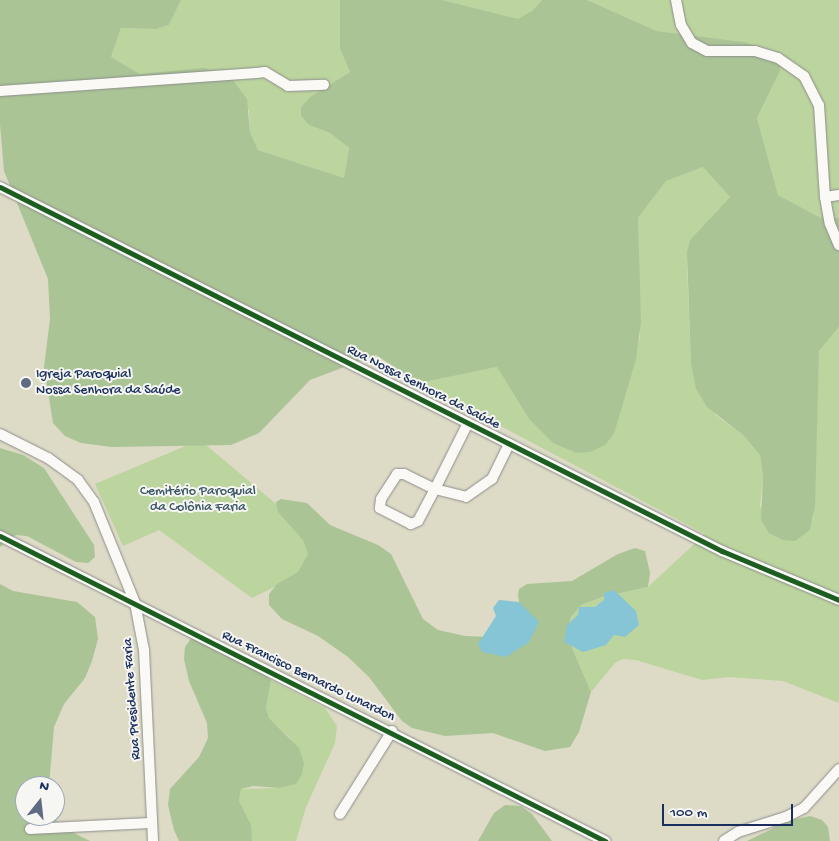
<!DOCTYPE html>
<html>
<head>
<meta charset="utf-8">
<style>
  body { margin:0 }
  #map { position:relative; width:839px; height:841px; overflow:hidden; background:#dddac6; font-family:"Gochi Hand",sans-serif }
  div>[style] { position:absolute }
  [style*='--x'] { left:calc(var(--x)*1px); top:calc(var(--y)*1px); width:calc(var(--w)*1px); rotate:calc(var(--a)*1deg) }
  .green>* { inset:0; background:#bcd49e }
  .forest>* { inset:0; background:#aac495 }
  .water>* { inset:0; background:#86c5d6 }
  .roads { filter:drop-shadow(0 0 1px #8c8e8c) drop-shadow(0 0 1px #8c8e8c) }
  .minor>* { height:10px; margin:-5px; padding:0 5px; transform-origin:5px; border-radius:5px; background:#faf9f6 }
  .cycleway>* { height:5px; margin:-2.5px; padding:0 2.5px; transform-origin:2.5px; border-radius:2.5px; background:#1b5e20 }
  .dots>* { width:14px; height:14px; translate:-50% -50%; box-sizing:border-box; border:2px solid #f6f6f2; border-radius:50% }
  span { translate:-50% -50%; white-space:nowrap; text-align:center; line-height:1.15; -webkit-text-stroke:4px #f6f6f2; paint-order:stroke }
  .poi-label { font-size:14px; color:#1b2f5e }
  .left { translate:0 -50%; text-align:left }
  .street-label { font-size:14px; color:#1b2f5e }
  .park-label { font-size:14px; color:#3c5766 }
  .north { position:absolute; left:15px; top:776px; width:50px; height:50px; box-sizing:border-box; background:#f6f6f2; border:1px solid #9ea6b7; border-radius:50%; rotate:16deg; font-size:14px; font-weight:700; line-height:20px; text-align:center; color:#1b2f5e }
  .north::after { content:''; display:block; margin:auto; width:18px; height:22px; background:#5f6b82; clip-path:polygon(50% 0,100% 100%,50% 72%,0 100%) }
  .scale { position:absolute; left:662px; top:804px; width:131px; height:22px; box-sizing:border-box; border:2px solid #1b2f5e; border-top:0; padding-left:6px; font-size:15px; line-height:18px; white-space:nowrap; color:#1b2f5e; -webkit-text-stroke:4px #f6f6f2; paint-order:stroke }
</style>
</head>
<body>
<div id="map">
  <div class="green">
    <i style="clip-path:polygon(181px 0,340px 0,340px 49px,350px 72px,309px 98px,301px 107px,301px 116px,309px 125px,330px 133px,349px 148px,344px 178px,258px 150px,250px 132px,249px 110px,164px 74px,140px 74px,111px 57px,121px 28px,156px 29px,169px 25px)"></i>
    <i style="clip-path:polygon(442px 0,542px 0,532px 11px,518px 20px)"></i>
    <i style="clip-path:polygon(587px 0,839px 0,839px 218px,821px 218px,778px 195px,757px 118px,780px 71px,744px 42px,657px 31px)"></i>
    <i style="clip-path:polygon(703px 167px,730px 197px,690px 240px,687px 267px,691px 365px,696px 389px,717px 416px,743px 435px,760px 455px,763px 476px,760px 507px,813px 520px,819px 351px,839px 327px,839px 703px,783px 681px,730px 677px,702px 680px,636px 660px,623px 659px,615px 663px,591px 692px,572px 648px,568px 627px,571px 617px,581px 605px,602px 597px,648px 587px,705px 534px,419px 383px,497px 367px,529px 419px,614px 434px,640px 337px,638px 218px,666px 181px)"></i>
    <i style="clip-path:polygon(200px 440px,307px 530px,311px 547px,299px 575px,252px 598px,159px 530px,123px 546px,95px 484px)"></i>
    <i style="clip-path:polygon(271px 680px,325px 708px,337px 726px,335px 743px,306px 807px,296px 841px,252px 841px,239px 801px,241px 789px,279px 788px,291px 739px,269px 718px,266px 708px)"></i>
  </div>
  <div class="forest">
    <i style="clip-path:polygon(0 0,181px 0,169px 25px,156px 29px,121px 28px,111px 57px,140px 74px,204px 68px,229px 75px,247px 99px,250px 132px,258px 150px,344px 178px,349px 148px,330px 133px,309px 125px,301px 116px,301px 107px,310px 97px,350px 72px,340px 49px,340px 0,442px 0,518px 19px,532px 11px,542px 0,587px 0,657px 31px,744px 42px,773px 52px,780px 60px,780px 71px,757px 118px,778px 195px,821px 218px,839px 218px,839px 327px,819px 351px,815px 506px,810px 530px,795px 541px,783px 540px,769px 533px,761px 520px,763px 476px,760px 455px,743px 435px,707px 407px,696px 389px,691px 365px,687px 252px,690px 240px,730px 197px,703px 167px,666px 181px,638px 218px,641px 322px,636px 359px,614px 434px,605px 445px,590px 452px,577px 453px,553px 443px,529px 419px,497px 367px,419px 383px,376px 355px,310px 380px,259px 433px,231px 445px,112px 447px,81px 443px,65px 436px,53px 423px,44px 367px,50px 319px,48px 279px,4px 171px,0 124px)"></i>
    <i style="clip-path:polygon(0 448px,23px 455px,44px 468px,94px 545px,95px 557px,88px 563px,76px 562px,27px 536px,16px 535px,0 547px)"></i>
    <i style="clip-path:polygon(281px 499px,307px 503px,330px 525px,378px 545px,391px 554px,423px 619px,438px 630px,465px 636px,492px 637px,521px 617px,518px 595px,519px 589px,527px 584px,572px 581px,618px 554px,635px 548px,645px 551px,650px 573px,648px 587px,602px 597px,581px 605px,571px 617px,568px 627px,572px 648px,591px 692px,579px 732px,570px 747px,545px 751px,493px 733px,445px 736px,412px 728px,402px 721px,369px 677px,348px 657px,318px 636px,282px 619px,269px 605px,269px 594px,277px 584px,298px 572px,308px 554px,303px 540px,278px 512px,276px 502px)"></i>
    <i style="clip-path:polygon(0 584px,13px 591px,77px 602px,95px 617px,98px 639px,92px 661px,85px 678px,64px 704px,54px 727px,49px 786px,25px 786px,25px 816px,53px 816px,60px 826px,90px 841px,0 841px)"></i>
    <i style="clip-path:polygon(192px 637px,259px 670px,271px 680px,266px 708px,269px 718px,299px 748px,304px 763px,302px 774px,296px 784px,279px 788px,253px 786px,241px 789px,239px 801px,251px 825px,252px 841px,179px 841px,174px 830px,168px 805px,170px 789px,199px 757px,208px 738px,207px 723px,189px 681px,184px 659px,185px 647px)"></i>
    <i style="clip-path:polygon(505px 805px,521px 806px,532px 814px,552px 841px,478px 841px,494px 813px)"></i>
    <i style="clip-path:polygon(810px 816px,822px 820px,828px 827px,830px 841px,747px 841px,788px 821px)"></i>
  </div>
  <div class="water">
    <i style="clip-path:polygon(614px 590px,636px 611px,639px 625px,625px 637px,614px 635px,606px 645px,583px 652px,564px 642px,567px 625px,578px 615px,579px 607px,595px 607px,604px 600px,604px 593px)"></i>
    <i style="clip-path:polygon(499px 600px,519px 602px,539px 622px,529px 642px,506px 657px,482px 652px,478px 644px,496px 616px,493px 608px)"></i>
  </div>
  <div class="roads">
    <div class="minor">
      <i style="--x:676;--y:0;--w:25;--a:79"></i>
      <i style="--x:681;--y:25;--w:21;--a:59"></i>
      <i style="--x:692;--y:43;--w:17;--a:28"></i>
      <i style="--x:707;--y:51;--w:48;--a:0"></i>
      <i style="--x:755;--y:51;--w:24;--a:17"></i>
      <i style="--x:778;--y:58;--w:32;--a:35"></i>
      <i style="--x:804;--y:76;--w:33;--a:63"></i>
      <i style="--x:819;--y:105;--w:92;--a:86.3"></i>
      <i style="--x:825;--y:197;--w:27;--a:80"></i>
      <i style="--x:830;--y:224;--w:23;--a:67"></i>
      <i style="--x:0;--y:91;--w:257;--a:-4"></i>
      <i style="--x:256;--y:73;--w:9;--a:-6"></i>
      <i style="--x:265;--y:72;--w:27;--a:31"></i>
      <i style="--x:288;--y:86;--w:36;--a:-2"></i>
      <i style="--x:0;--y:187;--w:809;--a:26.76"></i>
      <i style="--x:722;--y:551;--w:127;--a:22.7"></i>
      <i style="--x:825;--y:197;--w:14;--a:-8"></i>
      <i style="--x:468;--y:423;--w:74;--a:116.6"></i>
      <i style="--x:435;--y:489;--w:36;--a:118"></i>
      <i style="--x:418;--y:521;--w:8;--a:157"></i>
      <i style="--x:411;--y:524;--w:35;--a:-153"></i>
      <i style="--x:380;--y:508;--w:9;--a:-84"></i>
      <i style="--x:381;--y:499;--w:30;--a:-57"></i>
      <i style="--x:397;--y:474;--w:7;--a:0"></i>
      <i style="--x:404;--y:474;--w:34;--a:26"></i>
      <i style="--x:435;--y:489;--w:32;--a:14"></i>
      <i style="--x:466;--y:497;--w:32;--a:-35"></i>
      <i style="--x:492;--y:479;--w:39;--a:-64"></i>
      <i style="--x:0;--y:434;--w:54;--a:26.6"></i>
      <i style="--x:48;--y:458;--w:37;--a:36"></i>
      <i style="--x:78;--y:480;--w:27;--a:54"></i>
      <i style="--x:94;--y:502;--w:109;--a:67.9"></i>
      <i style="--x:135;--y:603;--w:48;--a:79.2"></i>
      <i style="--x:144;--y:650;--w:191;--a:87.3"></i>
      <i style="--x:0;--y:536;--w:678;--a:26.75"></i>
      <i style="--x:340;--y:814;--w:98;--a:-57.9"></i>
      <i style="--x:30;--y:829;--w:120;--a:-2.9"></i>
      <i style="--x:724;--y:841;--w:17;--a:-33"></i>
      <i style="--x:738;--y:832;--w:50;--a:-17.4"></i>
      <i style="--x:786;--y:817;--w:20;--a:-27"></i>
      <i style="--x:804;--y:808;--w:52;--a:-48.1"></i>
    </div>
  </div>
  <div class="cycleway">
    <i style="--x:0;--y:187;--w:809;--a:26.76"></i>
    <i style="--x:722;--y:551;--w:127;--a:22.7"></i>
    <i style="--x:0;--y:536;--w:678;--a:26.75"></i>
  </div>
  <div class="dots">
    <i style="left:26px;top:383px;background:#5f6b82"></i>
  </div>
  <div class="poi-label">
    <span class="left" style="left:36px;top:383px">Igreja Paroquial<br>Nossa Senhora da Saúde</span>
  </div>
  <div class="street-label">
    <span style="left:423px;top:388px;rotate:27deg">Rua Nossa Senhora da Saúde</span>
    <span style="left:308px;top:677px;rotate:26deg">Rua Francisco Bernardo Lunardon</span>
    <span style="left:133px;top:699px;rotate:-94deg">Rua Presidente Faria</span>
  </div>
  <div class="park-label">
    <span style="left:198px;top:500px">Cemitério Paroquial<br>da Colônia Faria</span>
  </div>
  <div class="north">N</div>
  <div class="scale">100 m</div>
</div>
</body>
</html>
